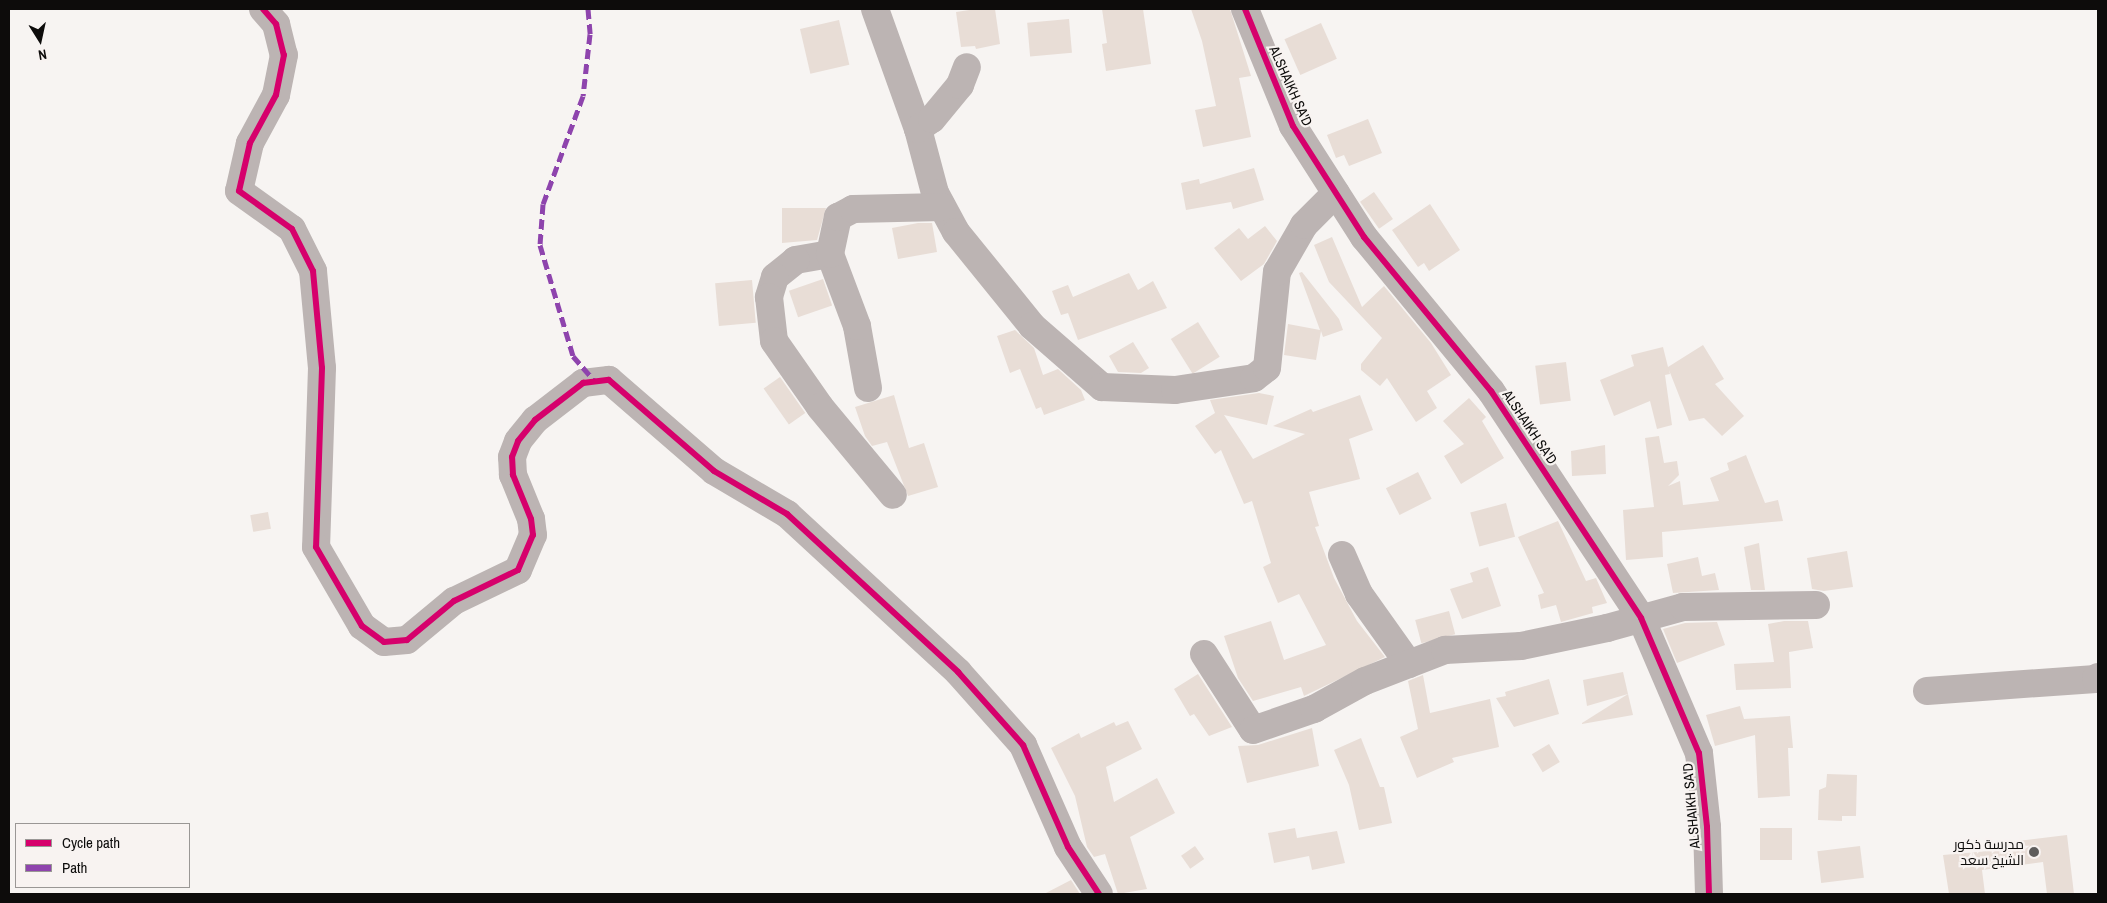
<!DOCTYPE html>
<html>
<head>
<meta charset="utf-8">
<style>
  body { margin:0 }
  #map { position:relative; width:2107px; height:903px; overflow:hidden; background:#f7f4f2; font-family:"Archivo Narrow",Cairo,sans-serif }
  div>[style] { position:absolute }
  [style*='--x'] { left:calc(var(--x)*1px); top:calc(var(--y)*1px); width:calc(var(--w)*1px); rotate:calc(var(--a)*1deg) }
  .building>* { inset:0; background:#e8ddd6; transform-origin:0 0 }
  .minor>* { height:28px; margin:-14px; padding:0 14px; transform-origin:14px; border-radius:14px; background:#bcb4b3 }
  .quiet>* { height:5px; margin-top:-2.5px; transform-origin:0; background:repeating-linear-gradient(90deg,#8e44ad 0 10px,transparent 0 15px) }
  .cycleway>* { height:6px; margin:-3px; padding:0 3px; transform-origin:3px; border-radius:3px; background:#d6006c }
  .dots>* { width:14px; height:14px; translate:-50% -50%; box-sizing:border-box; border:2px solid #f8f3f1; border-radius:50% }
  span { translate:-50% -50%; white-space:nowrap; text-align:center; line-height:1.15; -webkit-text-stroke:4.5px #f8f3f1; paint-order:stroke }
  .street-label { font-size:14px; color:#0d0c0b }
  .poi-label { font-size:14px; color:#0d0c0b }
  .right { translate:-100% -50%; text-align:right }
  .frame { position:absolute; inset:0; border:10px solid #0d0c0b; pointer-events:none }
  .legend { position:absolute; left:15px; top:823px; width:175px; height:65px; box-sizing:border-box; background:#f8f3f1; border:1px solid #9a9795; margin:0; padding:6px 9px; list-style:none; font-size:15px; color:#0d0c0b }
  .legend li { display:flex; align-items:center; gap:10px; height:25px }
  .legend b { width:25px; border:1px solid #9a9795 }
  .north { position:absolute; left:15px; top:15px; width:50px; height:50px; -webkit-text-stroke:4px #f8f3f1; paint-order:stroke; rotate:170deg; font-size:14px; font-weight:700; line-height:20px; text-align:center; color:#0d0c0b }
  .north::after { content:''; display:block; margin:auto; width:18px; height:22px; background:#0d0c0b; clip-path:polygon(50% 0,100% 100%,50% 72%,0 100%) }
</style>
</head>
<body>
<div id="map">
  <div class="building">
    <i style="clip-path:polygon(976px 9px,995px 9px,1000px 44px,976px 49px,975px 46px,961px 47px,956px 12px)"></i>
    <i style="clip-path:polygon(1102px 9px,1143px 9px,1151px 64px,1106px 71px,1102px 44px,1107px 43px)"></i>
    <i style="clip-path:polygon(1191px 9px,1230px 9px,1251px 76px,1239px 78px,1251px 137px,1203px 147px,1195px 110px,1216px 106px,1202px 41px)"></i>
    <i style="left:1069px;top:19px;width:34px;height:42px;rotate:85deg"></i>
    <i style="left:839px;top:20px;width:46px;height:40px;rotate:77deg"></i>
    <i style="left:1321px;top:23px;width:39px;height:40px;rotate:66deg"></i>
    <i style="clip-path:polygon(1368px 119px,1382px 153px,1349px 166px,1344px 155px,1336px 158px,1327px 135px)"></i>
    <i style="clip-path:polygon(1254px 168px,1264px 200px,1233px 209px,1231px 202px,1186px 210px,1181px 183px,1199px 179px,1200px 184px)"></i>
    <i style="left:1374px;top:192px;width:33px;height:17px;rotate:55deg"></i>
    <i style="clip-path:polygon(1430px 204px,1460px 250px,1429px 271px,1424px 263px,1418px 267px,1392px 230px)"></i>
    <i style="clip-path:polygon(782px 208px,826px 208px,817px 240px,782px 243px)"></i>
    <i style="clip-path:polygon(918px 223px,932px 223px,937px 252px,898px 259px,892px 228px)"></i>
    <i style="clip-path:polygon(1265px 226px,1277px 241px,1264px 264px,1241px 281px,1214px 248px,1239px 228px,1248px 239px)"></i>
    <i style="clip-path:polygon(1332px 237px,1362px 307px,1384px 286px,1431px 343px,1451px 375px,1427px 391px,1437px 408px,1416px 422px,1387px 378px,1380px 386px,1361px 370px,1361px 364px,1382px 338px,1329px 282px,1314px 245px)"></i>
    <i style="clip-path:polygon(1302px 272px,1339px 319px,1343px 330px,1323px 337px,1321px 331px,1316px 360px,1284px 355px,1288px 324px,1320px 330px,1299px 273px)"></i>
    <i style="clip-path:polygon(1129px 273px,1138px 290px,1153px 281px,1167px 308px,1078px 340px,1068px 313px,1061px 315px,1052px 291px,1068px 285px,1073px 297px)"></i>
    <i style="left:823px;top:279px;width:28px;height:36px;rotate:71deg"></i>
    <i style="left:752px;top:280px;width:43px;height:37px;rotate:85deg"></i>
    <i style="left:1198px;top:322px;width:41px;height:32px;rotate:58deg"></i>
    <i style="clip-path:polygon(1015px 330px,1034px 348px,1043px 375px,1058px 369px,1081px 390px,1085px 400px,1044px 415px,1041px 407px,1036px 409px,1020px 369px,1010px 373px,997px 336px)"></i>
    <i style="clip-path:polygon(1133px 342px,1149px 368px,1141px 373px,1118px 372px,1109px 356px)"></i>
    <i style="clip-path:polygon(1703px 345px,1724px 379px,1715px 384px,1744px 416px,1722px 436px,1704px 418px,1689px 421px,1669px 370px,1670px 374px,1665px 375px,1672px 425px,1657px 429px,1650px 401px,1614px 416px,1600px 380px,1634px 366px,1631px 355px,1663px 347px,1668px 367px)"></i>
    <i style="left:1566px;top:362px;width:39px;height:31px;rotate:83deg"></i>
    <i style="left:780px;top:377px;width:44px;height:20px;rotate:55deg"></i>
    <i style="clip-path:polygon(1259px 393px,1274px 396px,1267px 425px,1224px 415px,1253px 459px,1305px 434px,1273px 426px,1311px 409px,1313px 412px,1360px 395px,1373px 430px,1349px 439px,1360px 479px,1309px 492px,1319px 526px,1315px 527px,1334px 578px,1357px 621px,1385px 657px,1304px 696px,1301px 687px,1253px 701px,1238px 678px,1224px 636px,1271px 621px,1284px 660px,1326px 645px,1299px 594px,1278px 603px,1263px 567px,1271px 563px,1252px 501px,1244px 504px,1221px 450px,1215px 454px,1195px 426px,1215px 413px,1210px 400px)"></i>
    <i style="clip-path:polygon(894px 395px,909px 448px,924px 443px,938px 487px,908px 496px,887px 442px,872px 446px,865px 436px,855px 407px)"></i>
    <i style="clip-path:polygon(1469px 398px,1486px 417px,1482px 421px,1504px 458px,1461px 484px,1444px 456px,1464px 444px,1443px 421px)"></i>
    <i style="clip-path:polygon(1659px 436px,1664px 463px,1677px 461px,1679px 475px,1668px 486px,1680px 481px,1683px 505px,1719px 501px,1710px 478px,1729px 470px,1727px 463px,1746px 455px,1765px 503px,1778px 500px,1783px 521px,1662px 532px,1663px 557px,1626px 560px,1623px 510px,1654px 507px,1645px 438px)"></i>
    <i style="clip-path:polygon(1605px 445px,1606px 474px,1572px 476px,1571px 451px)"></i>
    <i style="left:1418px;top:472px;width:30px;height:36px;rotate:63deg"></i>
    <i style="left:1506px;top:503px;width:35px;height:37px;rotate:75deg"></i>
    <i style="left:268px;top:512px;width:17px;height:18px;rotate:80deg"></i>
    <i style="clip-path:polygon(1558px 521px,1586px 581px,1596px 578px,1607px 603px,1592px 607px,1593px 613px,1561px 622px,1556px 605px,1541px 609px,1538px 595px,1544px 593px,1518px 537px)"></i>
    <i style="clip-path:polygon(1759px 543px,1765px 590px,1751px 590px,1744px 547px)"></i>
    <i style="clip-path:polygon(1847px 551px,1853px 587px,1824px 591px,1812px 589px,1807px 558px)"></i>
    <i style="clip-path:polygon(1698px 557px,1702px 576px,1715px 573px,1719px 590px,1673px 593px,1667px 564px)"></i>
    <i style="clip-path:polygon(1488px 567px,1501px 606px,1462px 619px,1450px 589px,1473px 582px,1470px 573px)"></i>
    <i style="left:1449px;top:611px;width:24px;height:35px;rotate:75deg"></i>
    <i style="clip-path:polygon(1784px 621px,1808px 621px,1813px 648px,1789px 652px,1791px 688px,1736px 690px,1734px 664px,1774px 662px,1768px 624px)"></i>
    <i style="clip-path:polygon(1717px 622px,1725px 645px,1677px 663px,1663px 629px,1685px 623px)"></i>
    <i style="clip-path:polygon(1623px 672px,1628px 694px,1587px 706px,1583px 680px)"></i>
    <i style="clip-path:polygon(1198px 674px,1232px 727px,1209px 736px,1194px 714px,1190px 716px,1174px 689px)"></i>
    <i style="clip-path:polygon(1423px 675px,1430px 713px,1490px 699px,1499px 747px,1452px 758px,1454px 762px,1417px 778px,1400px 737px,1418px 729px,1408px 681px)"></i>
    <i style="clip-path:polygon(1549px 679px,1559px 714px,1514px 727px,1496px 698px,1506px 696px,1505px 692px)"></i>
    <i style="clip-path:polygon(1628px 694px,1633px 715px,1582px 724px,1582px 723px)"></i>
    <i style="clip-path:polygon(1740px 706px,1744px 719px,1790px 716px,1793px 748px,1788px 748px,1790px 796px,1758px 798px,1755px 735px,1715px 746px,1706px 715px)"></i>
    <i style="clip-path:polygon(1128px 721px,1142px 749px,1106px 767px,1114px 802px,1157px 778px,1175px 813px,1130px 837px,1147px 889px,1118px 894px,1105px 854px,1094px 857px,1087px 847px,1075px 796px,1051px 748px,1079px 733px,1081px 738px,1114px 722px,1116px 726px)"></i>
    <i style="clip-path:polygon(1312px 728px,1319px 766px,1247px 783px,1238px 746px,1258px 745px)"></i>
    <i style="clip-path:polygon(1361px 738px,1380px 787px,1384px 787px,1392px 823px,1359px 830px,1349px 785px,1334px 750px)"></i>
    <i style="left:1549px;top:744px;width:21px;height:20px;rotate:59deg"></i>
    <i style="clip-path:polygon(1827px 774px,1857px 775px,1856px 816px,1842px 816px,1842px 821px,1818px 820px,1819px 790px,1826px 787px)"></i>
    <i style="clip-path:polygon(1295px 828px,1297px 838px,1337px 831px,1345px 863px,1312px 870px,1309px 856px,1274px 863px,1268px 833px)"></i>
    <i style="left:1760px;top:828px;width:32px;height:32px"></i>
    <i style="clip-path:polygon(2067px 835px,2074px 894px,2047px 894px,2043px 862px,1982px 870px,1985px 894px,1949px 894px,1943px 855px,2011px 849px,2010px 842px)"></i>
    <i style="left:1195px;top:846px;width:16px;height:17px;rotate:55deg"></i>
    <i style="left:1860px;top:846px;width:32px;height:43px;rotate:83deg"></i>
    <i style="clip-path:polygon(1071px 880px,1080px 894px,1044px 894px)"></i>
  </div>
  <div class="minor">
    <i style="--x:263;--y:9;--w:20;--a:49"></i>
    <i style="--x:276;--y:24;--w:32;--a:76"></i>
    <i style="--x:284;--y:55;--w:41;--a:101.3"></i>
    <i style="--x:276;--y:95;--w:55;--a:118.4"></i>
    <i style="--x:250;--y:143;--w:49;--a:102.9"></i>
    <i style="--x:239;--y:191;--w:65;--a:35.6"></i>
    <i style="--x:292;--y:229;--w:47;--a:63.4"></i>
    <i style="--x:313;--y:271;--w:97;--a:84.7"></i>
    <i style="--x:322;--y:368;--w:179;--a:91.9"></i>
    <i style="--x:316;--y:547;--w:91;--a:59.8"></i>
    <i style="--x:362;--y:626;--w:27;--a:36"></i>
    <i style="--x:384;--y:642;--w:23;--a:-5"></i>
    <i style="--x:407;--y:640;--w:61;--a:-39.7"></i>
    <i style="--x:454;--y:601;--w:71;--a:-25.8"></i>
    <i style="--x:518;--y:570;--w:38;--a:-67"></i>
    <i style="--x:533;--y:535;--w:16;--a:-97"></i>
    <i style="--x:531;--y:519;--w:48;--a:-112.2"></i>
    <i style="--x:513;--y:475;--w:18;--a:-93"></i>
    <i style="--x:512;--y:457;--w:17;--a:-69"></i>
    <i style="--x:518;--y:441;--w:27;--a:-51"></i>
    <i style="--x:535;--y:420;--w:61;--a:-37.6"></i>
    <i style="--x:583;--y:383;--w:26;--a:-7"></i>
    <i style="--x:609;--y:380;--w:139;--a:40.9"></i>
    <i style="--x:714;--y:471;--w:85;--a:30.5"></i>
    <i style="--x:787;--y:514;--w:233;--a:42.7"></i>
    <i style="--x:958;--y:672;--w:98;--a:48.3"></i>
    <i style="--x:1023;--y:745;--w:111;--a:66.2"></i>
    <i style="--x:1068;--y:847;--w:56;--a:56.6"></i>
    <i style="--x:875;--y:9;--w:127;--a:70.3"></i>
    <i style="--x:918;--y:129;--w:66;--a:75.1"></i>
    <i style="--x:935;--y:193;--w:44;--a:61.7"></i>
    <i style="--x:956;--y:232;--w:121;--a:51"></i>
    <i style="--x:1032;--y:326;--w:93;--a:41.1"></i>
    <i style="--x:1102;--y:387;--w:73;--a:2.4"></i>
    <i style="--x:1175;--y:390;--w:80;--a:-8.6"></i>
    <i style="--x:1254;--y:378;--w:16;--a:-38"></i>
    <i style="--x:1267;--y:368;--w:97;--a:-84.1"></i>
    <i style="--x:1277;--y:272;--w:54;--a:-60.1"></i>
    <i style="--x:1304;--y:225;--w:45;--a:-45"></i>
    <i style="--x:1245;--y:9;--w:126;--a:67.7"></i>
    <i style="--x:1293;--y:126;--w:132;--a:57.4"></i>
    <i style="--x:1364;--y:237;--w:200;--a:50.5"></i>
    <i style="--x:1491;--y:391;--w:272;--a:56.5"></i>
    <i style="--x:1641;--y:618;--w:147;--a:66.8"></i>
    <i style="--x:1699;--y:753;--w:74;--a:83.8"></i>
    <i style="--x:1707;--y:827;--w:67;--a:88.3"></i>
    <i style="--x:918;--y:129;--w:17;--a:-36"></i>
    <i style="--x:932;--y:119;--w:44;--a:-50.5"></i>
    <i style="--x:960;--y:85;--w:19;--a:-69"></i>
    <i style="--x:830;--y:254;--w:35;--a:170"></i>
    <i style="--x:796;--y:260;--w:27;--a:141"></i>
    <i style="--x:775;--y:277;--w:21;--a:107"></i>
    <i style="--x:769;--y:297;--w:44;--a:83.5"></i>
    <i style="--x:774;--y:341;--w:80;--a:55.1"></i>
    <i style="--x:820;--y:407;--w:114;--a:50.3"></i>
    <i style="--x:868;--y:388;--w:63;--a:-100.1"></i>
    <i style="--x:857;--y:326;--w:77;--a:-110.6"></i>
    <i style="--x:830;--y:254;--w:38;--a:-78"></i>
    <i style="--x:838;--y:217;--w:17;--a:-28"></i>
    <i style="--x:853;--y:209;--w:89;--a:-1.3"></i>
    <i style="--x:1342;--y:555;--w:43;--a:66.4"></i>
    <i style="--x:1359;--y:594;--w:86;--a:54.5"></i>
    <i style="--x:1204;--y:654;--w:90;--a:57.2"></i>
    <i style="--x:1253;--y:730;--w:65;--a:-19"></i>
    <i style="--x:1314;--y:709;--w:58;--a:-28.8"></i>
    <i style="--x:1365;--y:681;--w:86;--a:-21.2"></i>
    <i style="--x:1445;--y:650;--w:76;--a:-3"></i>
    <i style="--x:1521;--y:646;--w:88;--a:-11.8"></i>
    <i style="--x:1607;--y:628;--w:79;--a:-15.4"></i>
    <i style="--x:1683;--y:607;--w:133;--a:-0.9"></i>
    <i style="--x:1927;--y:691;--w:169;--a:-4.1"></i>
    <i style="--x:2096;--y:679;--w:3;--a:-45"></i>
  </div>
  <div class="quiet">
    <i style="--x:588;--y:9;--w:25;--a:85"></i>
    <i style="--x:590;--y:34;--w:62;--a:96.4"></i>
    <i style="--x:583;--y:96;--w:115;--a:110.3"></i>
    <i style="--x:543;--y:204;--w:41;--a:94.2"></i>
    <i style="--x:540;--y:245;--w:116;--a:73.4"></i>
    <i style="--x:573;--y:356;--w:33;--a:49"></i>
  </div>
  <div class="cycleway">
    <i style="--x:263;--y:9;--w:20;--a:49"></i>
    <i style="--x:276;--y:24;--w:32;--a:76"></i>
    <i style="--x:284;--y:55;--w:41;--a:101.3"></i>
    <i style="--x:276;--y:95;--w:55;--a:118.4"></i>
    <i style="--x:250;--y:143;--w:49;--a:102.9"></i>
    <i style="--x:239;--y:191;--w:65;--a:35.6"></i>
    <i style="--x:292;--y:229;--w:47;--a:63.4"></i>
    <i style="--x:313;--y:271;--w:97;--a:84.7"></i>
    <i style="--x:322;--y:368;--w:179;--a:91.9"></i>
    <i style="--x:316;--y:547;--w:91;--a:59.8"></i>
    <i style="--x:362;--y:626;--w:27;--a:36"></i>
    <i style="--x:384;--y:642;--w:23;--a:-5"></i>
    <i style="--x:407;--y:640;--w:61;--a:-39.7"></i>
    <i style="--x:454;--y:601;--w:71;--a:-25.8"></i>
    <i style="--x:518;--y:570;--w:38;--a:-67"></i>
    <i style="--x:533;--y:535;--w:16;--a:-97"></i>
    <i style="--x:531;--y:519;--w:48;--a:-112.2"></i>
    <i style="--x:513;--y:475;--w:18;--a:-93"></i>
    <i style="--x:512;--y:457;--w:17;--a:-69"></i>
    <i style="--x:518;--y:441;--w:27;--a:-51"></i>
    <i style="--x:535;--y:420;--w:61;--a:-37.6"></i>
    <i style="--x:583;--y:383;--w:26;--a:-7"></i>
    <i style="--x:609;--y:380;--w:139;--a:40.9"></i>
    <i style="--x:714;--y:471;--w:85;--a:30.5"></i>
    <i style="--x:787;--y:514;--w:233;--a:42.7"></i>
    <i style="--x:958;--y:672;--w:98;--a:48.3"></i>
    <i style="--x:1023;--y:745;--w:111;--a:66.2"></i>
    <i style="--x:1068;--y:847;--w:56;--a:56.6"></i>
    <i style="--x:1245;--y:9;--w:126;--a:67.7"></i>
    <i style="--x:1293;--y:126;--w:132;--a:57.4"></i>
    <i style="--x:1364;--y:237;--w:200;--a:50.5"></i>
    <i style="--x:1491;--y:391;--w:272;--a:56.5"></i>
    <i style="--x:1641;--y:618;--w:147;--a:66.8"></i>
    <i style="--x:1699;--y:753;--w:74;--a:83.8"></i>
    <i style="--x:1707;--y:827;--w:67;--a:88.3"></i>
  </div>
  <div class="dots">
    <i style="left:2034px;top:852px;background:#5f5d5c"></i>
  </div>
  <div class="street-label">
    <span style="left:1291px;top:86px;rotate:66deg">ALSHAIKH SA'D</span>
    <span style="left:1530px;top:427px;rotate:56deg">ALSHAIKH SA'D</span>
    <span style="left:1691px;top:806px;rotate:-95deg">ALSHAIKH SA'D</span>
  </div>
  <div class="poi-label">
    <span class="right" style="left:2024px;top:852px">مدرسة ذكور<br>الشيخ سعد</span>
  </div>
  <div class="frame"></div>
  <ul class="legend">
  <li><b style="height:6px;background:#d6006c"></b>Cycle path</li>
  <li><b style="height:6px;background:#8e44ad"></b>Path</li>
  </ul>
  <div class="north">N</div>
</div>
</body>
</html>
